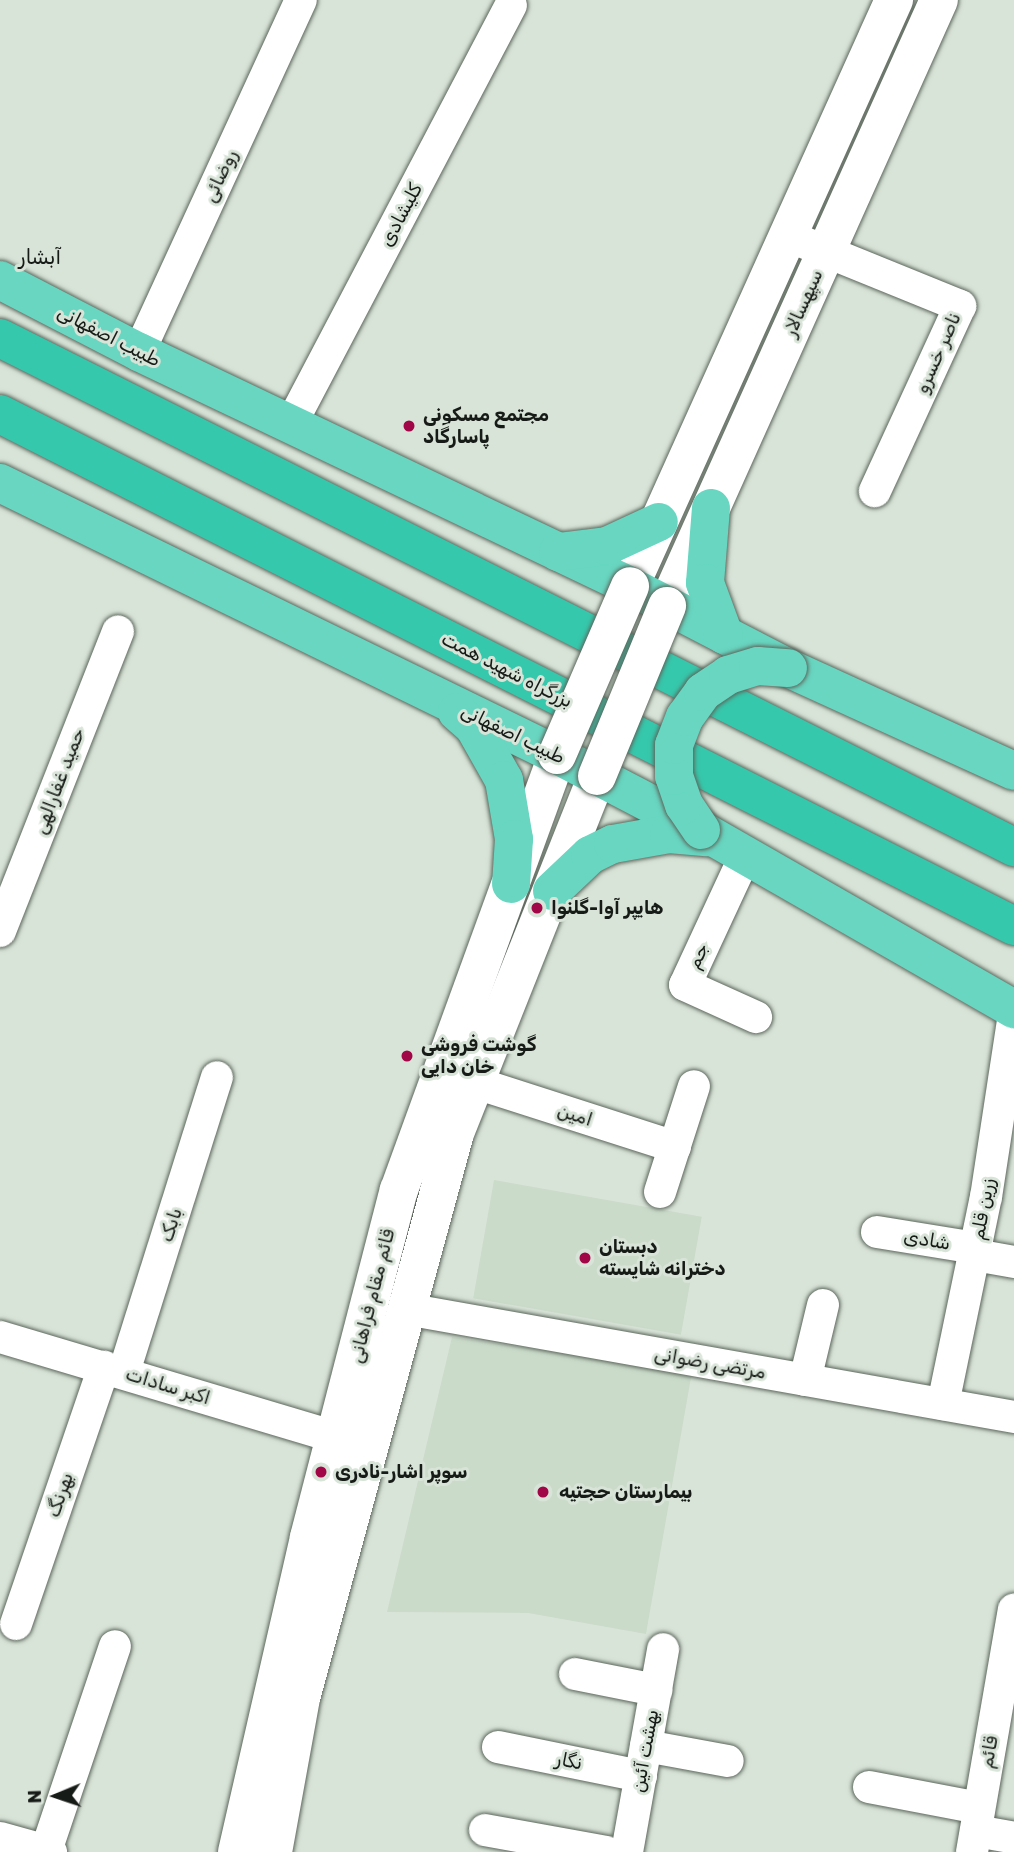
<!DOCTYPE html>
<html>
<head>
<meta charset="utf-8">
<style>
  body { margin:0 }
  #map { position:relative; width:1014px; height:1852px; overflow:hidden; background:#d9e4d8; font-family:Rubik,Vazirmatn,sans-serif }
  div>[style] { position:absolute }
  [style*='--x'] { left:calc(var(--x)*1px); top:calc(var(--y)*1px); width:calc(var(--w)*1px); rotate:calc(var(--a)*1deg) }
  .built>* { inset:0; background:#cadbca; transform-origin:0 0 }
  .roads { filter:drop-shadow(0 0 2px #5c665c) drop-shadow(0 0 2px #5c665c) }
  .minor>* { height:32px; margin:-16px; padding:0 16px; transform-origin:16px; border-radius:16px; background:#fff }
  .secondary>* { height:38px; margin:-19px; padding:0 19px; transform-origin:19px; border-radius:19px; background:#fff }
  .primary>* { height:38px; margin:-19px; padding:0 19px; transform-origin:19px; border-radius:19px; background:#68d6c1 }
  .trunk>* { height:38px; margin:-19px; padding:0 19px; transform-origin:19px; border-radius:19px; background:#36c8ac }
  .bridges { filter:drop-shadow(0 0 2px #5c665c) drop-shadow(0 0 2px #5c665c) }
  .secondary-bridge>* { height:38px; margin:-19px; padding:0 19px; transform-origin:19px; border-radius:19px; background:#fff }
  .primary-bridge>* { height:38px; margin:-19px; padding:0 19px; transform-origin:19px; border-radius:19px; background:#68d6c1 }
  .dots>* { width:19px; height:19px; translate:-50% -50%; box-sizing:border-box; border:4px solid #d9e4d8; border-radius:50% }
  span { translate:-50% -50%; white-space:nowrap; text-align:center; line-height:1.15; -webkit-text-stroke:6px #d9e4d8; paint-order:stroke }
  .street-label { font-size:19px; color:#171b17 }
  .poi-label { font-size:19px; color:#171b17; font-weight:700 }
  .left { translate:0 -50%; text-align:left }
  .neighbourhood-label { font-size:21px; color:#171b17 }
  .north { position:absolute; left:21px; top:1761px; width:70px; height:70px; -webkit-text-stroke:5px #d9e4d8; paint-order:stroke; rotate:268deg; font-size:19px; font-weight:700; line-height:28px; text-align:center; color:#171b17 }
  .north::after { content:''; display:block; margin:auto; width:24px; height:32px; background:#171b17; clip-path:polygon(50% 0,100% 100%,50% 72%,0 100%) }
</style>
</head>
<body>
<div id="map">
  <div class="built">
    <i style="left:494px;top:1180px;width:211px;height:120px;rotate:10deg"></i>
    <i style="clip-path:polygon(452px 1337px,692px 1372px,646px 1634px,528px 1613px,387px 1612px)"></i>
  </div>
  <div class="roads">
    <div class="minor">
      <i style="--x:788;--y:236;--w:186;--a:22.1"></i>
      <i style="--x:960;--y:306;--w:204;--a:114.7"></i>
      <i style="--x:139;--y:352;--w:387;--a:-65.3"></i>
      <i style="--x:291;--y:424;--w:473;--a:-62.3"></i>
      <i style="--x:745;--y:856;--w:142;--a:114.9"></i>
      <i style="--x:685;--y:985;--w:78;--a:24.3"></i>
      <i style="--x:0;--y:931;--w:322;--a:-68.5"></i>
      <i style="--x:476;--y:1083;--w:209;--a:17.8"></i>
      <i style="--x:660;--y:1192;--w:111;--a:-72.2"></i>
      <i style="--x:877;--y:1232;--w:100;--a:9.2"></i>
      <i style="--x:975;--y:1255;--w:40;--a:10"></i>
      <i style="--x:406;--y:1309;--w:618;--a:10.07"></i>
      <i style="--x:0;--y:1337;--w:350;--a:16.6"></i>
      <i style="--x:124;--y:1372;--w:309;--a:-72.5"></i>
      <i style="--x:805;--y:1380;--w:77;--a:-76.5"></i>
      <i style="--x:943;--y:1404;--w:211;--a:-78.3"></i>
      <i style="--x:986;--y:1197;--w:186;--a:-81.3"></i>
      <i style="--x:16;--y:1624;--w:272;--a:-71.1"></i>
      <i style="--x:575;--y:1674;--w:83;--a:11.2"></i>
      <i style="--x:646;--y:1746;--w:83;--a:10.4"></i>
      <i style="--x:498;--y:1747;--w:146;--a:11.5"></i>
      <i style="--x:869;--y:1787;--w:112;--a:10.8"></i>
      <i style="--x:485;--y:1830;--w:123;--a:10.3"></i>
      <i style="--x:976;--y:1831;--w:39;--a:10"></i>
      <i style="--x:0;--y:1838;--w:53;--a:15.4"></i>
      <i style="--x:46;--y:1851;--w:216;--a:-71.4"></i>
      <i style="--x:627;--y:1852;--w:206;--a:-79.9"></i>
      <i style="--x:972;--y:1852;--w:246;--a:-80.2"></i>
    </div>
    <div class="secondary">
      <i style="--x:630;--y:586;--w:643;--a:-65.75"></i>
      <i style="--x:667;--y:606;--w:664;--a:-65.83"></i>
      <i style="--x:237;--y:1852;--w:323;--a:-77.1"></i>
      <i style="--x:309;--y:1537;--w:358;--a:-75.5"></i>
      <i style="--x:399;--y:1190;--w:463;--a:-70"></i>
      <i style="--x:273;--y:1852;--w:157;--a:-79.7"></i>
      <i style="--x:301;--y:1698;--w:586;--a:-74.75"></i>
      <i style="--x:455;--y:1133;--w:384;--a:-68.3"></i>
    </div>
    <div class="primary">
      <i style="--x:0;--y:280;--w:157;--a:27.4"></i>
      <i style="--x:139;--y:352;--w:544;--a:25.48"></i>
      <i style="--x:630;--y:586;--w:178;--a:27.4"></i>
      <i style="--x:788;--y:668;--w:248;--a:24.5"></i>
      <i style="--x:0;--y:483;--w:620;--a:26.03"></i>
      <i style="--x:557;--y:755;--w:162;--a:27.5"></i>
      <i style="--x:701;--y:830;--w:361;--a:29.8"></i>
      <i style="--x:711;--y:508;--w:75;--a:94.6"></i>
      <i style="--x:705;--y:583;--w:55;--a:69.9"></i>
      <i style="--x:558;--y:552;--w:49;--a:-7"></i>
      <i style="--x:607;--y:546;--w:57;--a:-24.8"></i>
      <i style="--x:457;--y:712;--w:23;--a:41"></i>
      <i style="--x:474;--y:727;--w:61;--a:60.5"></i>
      <i style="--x:504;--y:780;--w:60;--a:80.4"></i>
      <i style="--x:514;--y:839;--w:45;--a:93.8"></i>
      <i style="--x:552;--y:891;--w:52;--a:-43.5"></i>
      <i style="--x:590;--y:855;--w:25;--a:-26"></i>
      <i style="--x:613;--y:844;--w:57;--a:-10.1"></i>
      <i style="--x:669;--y:834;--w:38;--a:5"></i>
    </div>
    <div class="trunk">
      <i style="--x:0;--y:338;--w:1135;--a:26.66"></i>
      <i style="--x:0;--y:414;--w:1136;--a:26.79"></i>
    </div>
  </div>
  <div class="bridges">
    <div class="secondary-bridge">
      <i style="--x:557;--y:755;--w:184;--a:-66.6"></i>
      <i style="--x:597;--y:776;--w:184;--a:-67.6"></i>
    </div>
    <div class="primary-bridge">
      <i style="--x:701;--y:830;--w:30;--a:-124"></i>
      <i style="--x:684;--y:805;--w:31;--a:-109"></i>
      <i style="--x:674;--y:776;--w:31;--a:-90"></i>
      <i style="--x:674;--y:745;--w:30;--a:-69"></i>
      <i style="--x:685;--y:717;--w:31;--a:-54"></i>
      <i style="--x:703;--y:692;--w:30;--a:-34"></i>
      <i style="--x:728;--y:675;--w:31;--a:-17"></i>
      <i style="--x:758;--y:666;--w:30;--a:4"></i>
    </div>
  </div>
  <div class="dots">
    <i style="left:409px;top:426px;background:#a10746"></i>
    <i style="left:537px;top:908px;background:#a10746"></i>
    <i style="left:407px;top:1056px;background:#a10746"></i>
    <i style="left:585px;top:1258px;background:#a10746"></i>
    <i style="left:321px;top:1472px;background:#a10746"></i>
    <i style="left:543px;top:1492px;background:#a10746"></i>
  </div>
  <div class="street-label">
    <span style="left:220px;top:176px;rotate:-65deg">روضائی</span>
    <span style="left:401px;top:215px;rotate:-62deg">کلیشادی</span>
    <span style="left:803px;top:303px;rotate:-66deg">سپهسالار</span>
    <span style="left:109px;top:336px;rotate:27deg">طبیب اصفهانی</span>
    <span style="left:938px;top:353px;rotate:-66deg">ناصر خسرو</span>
    <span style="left:507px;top:670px;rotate:27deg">بزرگراه شهید همت</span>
    <span style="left:513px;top:734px;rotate:26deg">طبیب اصفهانی</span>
    <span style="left:59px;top:781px;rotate:-69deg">حمید غفارالهی</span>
    <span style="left:698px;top:956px;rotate:-65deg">جم</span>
    <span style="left:575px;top:1115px;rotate:18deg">امین</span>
    <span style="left:983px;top:1209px;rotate:-80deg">زرین قلم</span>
    <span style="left:171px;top:1225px;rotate:-72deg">بابک</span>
    <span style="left:927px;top:1240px;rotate:9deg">شادی</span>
    <span style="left:372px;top:1296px;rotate:-76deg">قائم مقام فراهانی</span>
    <span style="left:710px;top:1363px;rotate:10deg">مرتضی رضوانی</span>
    <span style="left:168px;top:1386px;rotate:17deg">اکبر سادات</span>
    <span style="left:60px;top:1495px;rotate:-71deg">بهرنگ</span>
    <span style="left:645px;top:1751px;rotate:-80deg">بهشت آئین</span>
    <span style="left:989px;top:1752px;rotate:-80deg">قائم</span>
    <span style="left:569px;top:1761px;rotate:11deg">نگار</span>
  </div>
  <div class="poi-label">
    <span class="left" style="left:423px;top:426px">مجتمع مسکونی<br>پاسارگاد</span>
    <span class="left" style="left:551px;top:908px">هایپر آوا-گلنوا</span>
    <span class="left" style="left:421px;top:1056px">گوشت فروشی<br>خان دایی</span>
    <span class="left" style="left:599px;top:1258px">دبستان<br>دخترانه شایسته</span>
    <span class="left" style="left:335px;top:1472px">سوپر اشار-نادری</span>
    <span class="left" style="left:559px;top:1492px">بیمارستان حجتیه</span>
  </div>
  <div class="neighbourhood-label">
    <span style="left:40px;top:257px">آبشار</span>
  </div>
  <div class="north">N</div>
</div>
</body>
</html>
